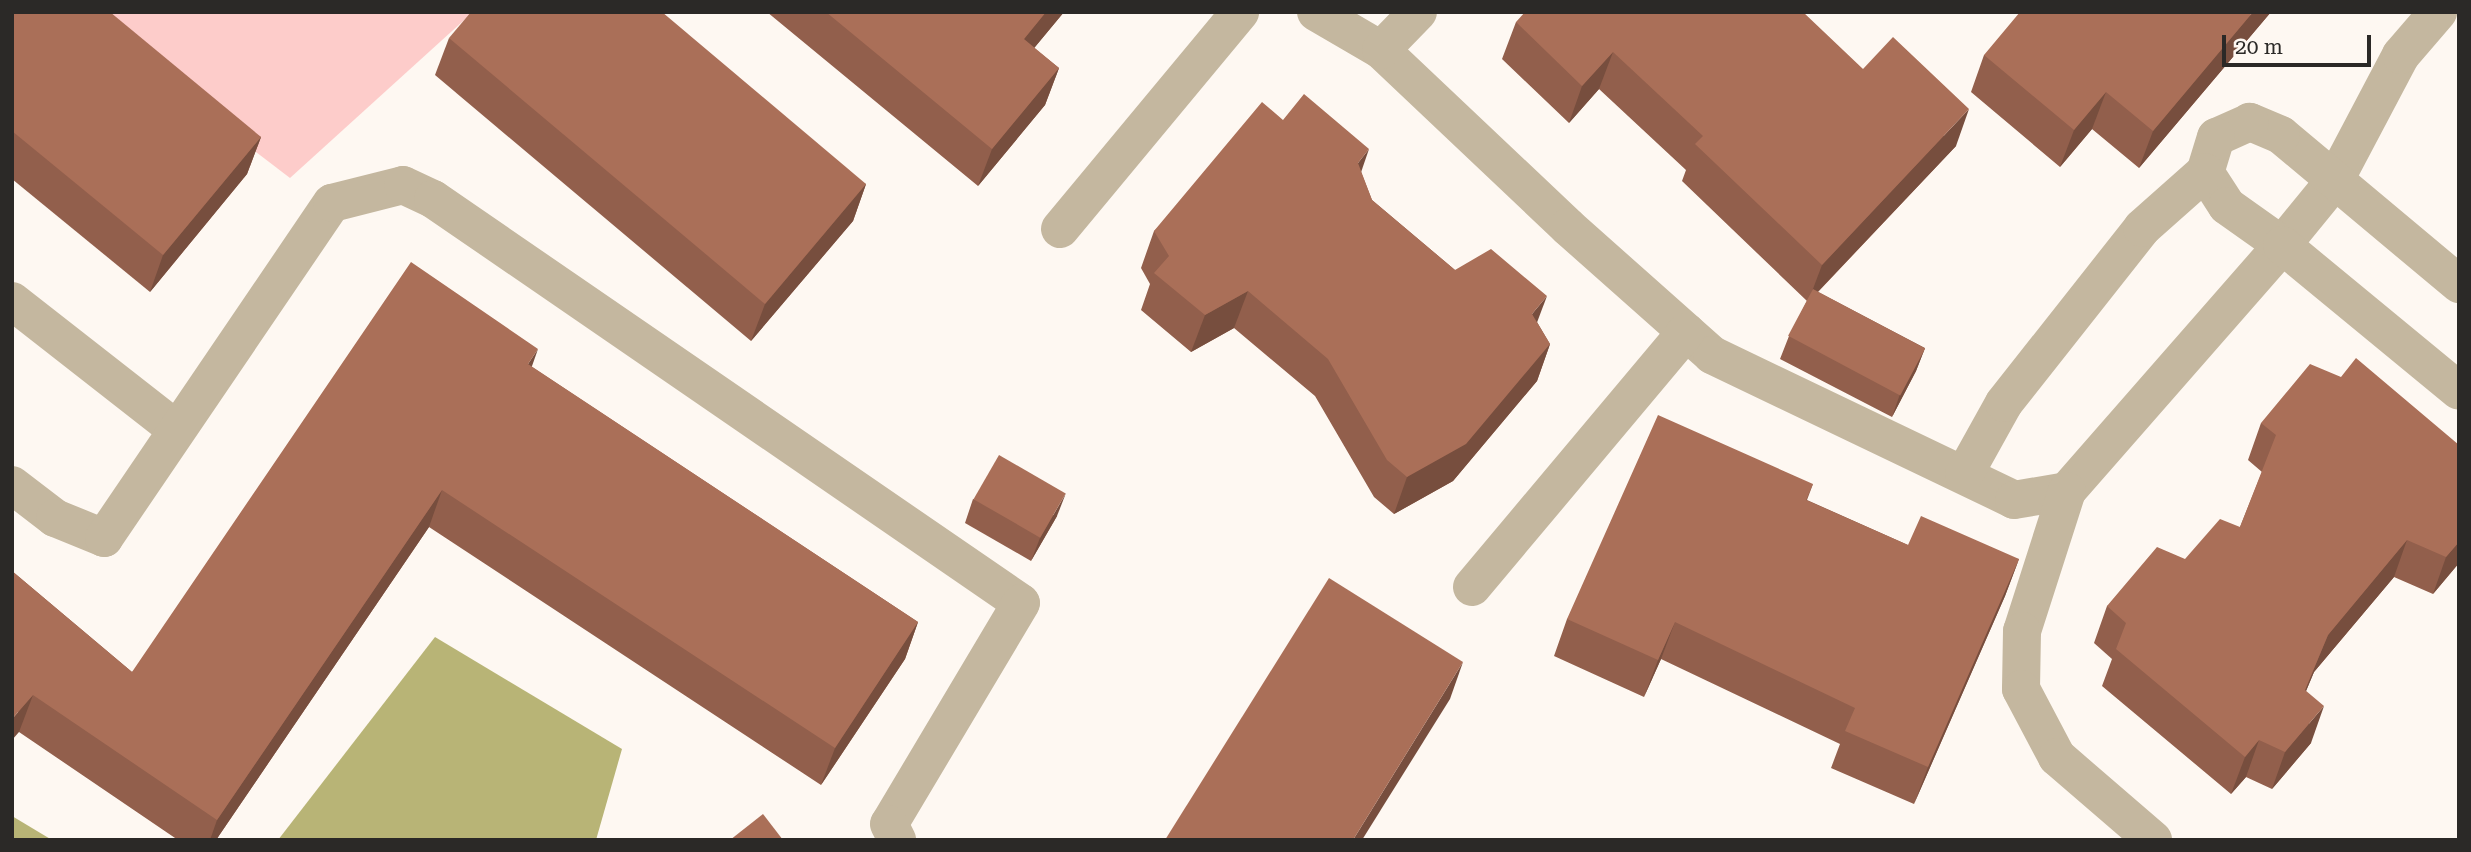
<!DOCTYPE html>
<html>
<head>
<meta charset="utf-8">
<style>
  body { margin:0 }
  #map { position:relative; width:2471px; height:852px; overflow:hidden; background:#fef8f2; font-family:"Roboto Serif",serif }
  div>[style] { position:absolute }
  [style*='--x'] { left:calc(var(--x)*1px); top:calc(var(--y)*1px); width:calc(var(--w)*1px); rotate:calc(var(--a)*1deg) }
  .green>* { inset:0; background:#fdccca }
  .water>* { inset:0; background:#b8b476 }
  .minor>* { height:38px; margin:-19px; padding:0 19px; transform-origin:19px; border-radius:19px; background:#c4b79f }
  .wall>* { inset:0; background:#925f4c }
  .shaded-wall>* { inset:0; background:#774e3e }
  .building>* { inset:0; background:#aa6f58; transform-origin:0 0 }
  span { translate:-50% -50%; white-space:nowrap; text-align:center; line-height:1.15; -webkit-text-stroke:5px #fef8f2; paint-order:stroke }
  .frame { position:absolute; inset:0; border:14px solid #2b2927; pointer-events:none }
  .scale { position:absolute; left:2222px; top:35px; width:149px; height:32px; box-sizing:border-box; border:4px solid #2b2927; border-top:0; padding-left:9px; font-size:21px; line-height:24px; white-space:nowrap; color:#2b2927; -webkit-text-stroke:5px #fef8f2; paint-order:stroke }
</style>
</head>
<body>
<div id="map">
  <div class="green">
    <i style="clip-path:polygon(72px 12px,473px 12px,290px 178px)"></i>
  </div>
  <div class="water">
    <i style="clip-path:polygon(435px 637px,622px 749px,596px 840px,278px 840px)"></i>
    <i style="clip-path:polygon(12px 816px,52px 840px,12px 840px)"></i>
  </div>
  <div class="minor">
    <i style="--x:1316;--y:12;--w:75;--a:30.3"></i>
    <i style="--x:1381;--y:50;--w:257;--a:43.4"></i>
    <i style="--x:1568;--y:227;--w:193;--a:41.6"></i>
    <i style="--x:1712;--y:355;--w:335;--a:25.6"></i>
    <i style="--x:2014;--y:500;--w:54;--a:-9.6"></i>
    <i style="--x:2067;--y:491;--w:327;--a:-48.8"></i>
    <i style="--x:2282;--y:245;--w:84;--a:-50.8"></i>
    <i style="--x:2335;--y:180;--w:141;--a:-62.2"></i>
    <i style="--x:2401;--y:55;--w:57;--a:-49.3"></i>
    <i style="--x:1381;--y:50;--w:53;--a:-45.8"></i>
    <i style="--x:1060;--y:229;--w:282;--a:-50.3"></i>
    <i style="--x:2459;--y:284;--w:232;--a:-140.1"></i>
    <i style="--x:2281;--y:135;--w:34;--a:-157"></i>
    <i style="--x:2250;--y:122;--w:37;--a:156"></i>
    <i style="--x:2216;--y:137;--w:37;--a:107"></i>
    <i style="--x:2205;--y:172;--w:40;--a:57.1"></i>
    <i style="--x:2227;--y:206;--w:67;--a:35.3"></i>
    <i style="--x:2282;--y:245;--w:229;--a:39.5"></i>
    <i style="--x:12;--y:301;--w:209;--a:38"></i>
    <i style="--x:1964;--y:475;--w:82;--a:-60.9"></i>
    <i style="--x:2004;--y:403;--w:223;--a:-51.7"></i>
    <i style="--x:2142;--y:228;--w:84;--a:-41.6"></i>
    <i style="--x:12;--y:485;--w:54;--a:37.5"></i>
    <i style="--x:55;--y:518;--w:53;--a:22.2"></i>
    <i style="--x:104;--y:538;--w:405;--a:-55.8"></i>
    <i style="--x:332;--y:203;--w:73;--a:-14.2"></i>
    <i style="--x:403;--y:185;--w:33;--a:25"></i>
    <i style="--x:433;--y:199;--w:713;--a:34.49"></i>
    <i style="--x:1021;--y:603;--w:257;--a:120.8"></i>
    <i style="--x:889;--y:824;--w:18;--a:63"></i>
    <i style="--x:2067;--y:491;--w:147;--a:107.8"></i>
    <i style="--x:2022;--y:631;--w:58;--a:91"></i>
    <i style="--x:2021;--y:689;--w:77;--a:62.1"></i>
    <i style="--x:2057;--y:757;--w:127;--a:40.8"></i>
    <i style="--x:1472;--y:587;--w:333;--a:-50"></i>
  </div>
  <div class="wall">
    <i style="clip-path:polygon(12px 12px,261px 137px,247px 174px,150px 292px,12px 179px)"></i>
    <i style="clip-path:polygon(767px 12px,1064px 12px,1034px 48px,1059px 68px,1045px 105px,978px 186px)"></i>
    <i style="clip-path:polygon(2271px 12px,2139px 168px,2092px 129px,2060px 167px,1971px 92px,1984px 55px)"></i>
    <i style="clip-path:polygon(1516px 22px,1863px 69px,1956px 146px,1818px 292px,1925px 348px,1916px 371px,1892px 417px,1780px 359px,1789px 336px,1807px 301px,1682px 181px,1686px 170px,1599px 89px,1569px 123px,1502px 59px)"></i>
    <i style="clip-path:polygon(449px 38px,866px 184px,853px 221px,751px 341px,435px 75px)"></i>
    <i style="clip-path:polygon(1283px 120px,1361px 172px,1372px 200px,1455px 270px,1537px 322px,1550px 344px,1537px 381px,1453px 481px,1394px 514px,1374px 497px,1315px 396px,1234px 328px,1191px 352px,1141px 310px,1150px 284px,1141px 268px,1154px 231px)"></i>
    <i style="clip-path:polygon(532px 367px,918px 622px,905px 659px,821px 785px,429px 527px,216px 840px,178px 840px,19px 732px,12px 571px,132px 672px)"></i>
    <i style="clip-path:polygon(2261px 423px,2459px 445px,2459px 563px,2433px 594px,2394px 577px,2314px 672px,2306px 691px,2311px 743px,2272px 789px,2246px 777px,2231px 794px,2102px 686px,2112px 659px,2094px 643px,2107px 606px,2240px 527px,2262px 472px,2248px 460px)"></i>
    <i style="clip-path:polygon(1813px 484px,1807px 500px,1908px 545px,2019px 559px,2005px 596px,1914px 804px,1831px 768px,1840px 744px,1661px 659px,1644px 697px,1554px 656px,1567px 619px)"></i>
    <i style="clip-path:polygon(973px 499px,1057px 516px,1031px 561px,965px 523px)"></i>
  </div>
  <div class="shaded-wall">
    <i style="clip-path:polygon(1046px 12px,1064px 12px,1011px 76px,1024px 39px)"></i>
    <i style="clip-path:polygon(2253px 12px,2271px 12px,2139px 168px,2153px 131px)"></i>
    <i style="clip-path:polygon(1613px 52px,1599px 89px,1569px 123px,1582px 86px)"></i>
    <i style="clip-path:polygon(1059px 68px,1045px 105px,978px 186px,992px 149px)"></i>
    <i style="clip-path:polygon(2106px 92px,2092px 129px,2060px 167px,2074px 130px)"></i>
    <i style="clip-path:polygon(1969px 109px,1956px 146px,1808px 302px,1822px 265px)"></i>
    <i style="clip-path:polygon(261px 137px,247px 174px,150px 292px,163px 255px)"></i>
    <i style="clip-path:polygon(1369px 149px,1356px 187px,1358px 163px)"></i>
    <i style="clip-path:polygon(866px 184px,853px 221px,751px 341px,765px 304px)"></i>
    <i style="clip-path:polygon(1248px 291px,1234px 328px,1191px 352px,1205px 315px)"></i>
    <i style="clip-path:polygon(1547px 296px,1533px 333px,1532px 314px)"></i>
    <i style="clip-path:polygon(1550px 344px,1537px 381px,1453px 481px,1394px 514px,1407px 477px)"></i>
    <i style="clip-path:polygon(1925px 348px,1916px 371px,1892px 417px,1900px 394px)"></i>
    <i style="clip-path:polygon(538px 349px,525px 386px,528px 364px)"></i>
    <i style="clip-path:polygon(442px 490px,429px 527px,216px 840px,210px 840px,217px 820px)"></i>
    <i style="clip-path:polygon(1066px 493px,1057px 516px,1031px 561px,1040px 538px)"></i>
    <i style="clip-path:polygon(2407px 540px,2394px 577px,2314px 672px,2291px 727px,2305px 690px,2328px 635px)"></i>
    <i style="clip-path:polygon(2459px 542px,2459px 563px,2433px 594px,2446px 557px)"></i>
    <i style="clip-path:polygon(2019px 559px,2005px 596px,1914px 804px,1928px 767px)"></i>
    <i style="clip-path:polygon(918px 622px,905px 659px,821px 785px,835px 748px)"></i>
    <i style="clip-path:polygon(1675px 622px,1661px 659px,1644px 697px,1658px 660px)"></i>
    <i style="clip-path:polygon(1463px 662px,1450px 699px,1362px 840px,1353px 840px)"></i>
    <i style="clip-path:polygon(33px 695px,19px 732px,12px 740px,12px 719px)"></i>
    <i style="clip-path:polygon(2324px 706px,2311px 743px,2272px 789px,2285px 752px)"></i>
    <i style="clip-path:polygon(2259px 740px,2246px 777px,2231px 794px,2245px 757px)"></i>
  </div>
  <div class="building">
    <i style="clip-path:polygon(12px 12px,110px 12px,261px 137px,163px 255px,12px 131px)"></i>
    <i style="clip-path:polygon(471px 12px,662px 12px,866px 184px,765px 304px,449px 38px)"></i>
    <i style="clip-path:polygon(826px 12px,1046px 12px,1024px 39px,1059px 68px,992px 149px)"></i>
    <i style="clip-path:polygon(1525px 12px,1803px 12px,1863px 69px,1893px 37px,1969px 109px,1822px 265px,1695px 144px,1703px 136px,1613px 52px,1582px 86px,1516px 22px)"></i>
    <i style="clip-path:polygon(2020px 12px,2253px 12px,2153px 131px,2106px 92px,2074px 130px,1984px 55px)"></i>
    <i style="clip-path:polygon(1304px 94px,1369px 149px,1358px 163px,1372px 200px,1455px 270px,1491px 249px,1547px 296px,1532px 314px,1550px 344px,1466px 444px,1407px 477px,1387px 460px,1328px 359px,1248px 291px,1205px 315px,1154px 273px,1169px 256px,1154px 231px,1262px 102px,1283px 120px)"></i>
    <i style="clip-path:polygon(411px 262px,538px 349px,528px 364px,918px 622px,835px 748px,442px 490px,217px 820px,33px 695px,12px 719px,12px 571px,132px 672px)"></i>
    <i style="left:1813px;top:289px;width:127px;height:53px;rotate:28deg"></i>
    <i style="clip-path:polygon(2356px 358px,2459px 445px,2459px 542px,2446px 557px,2407px 540px,2328px 635px,2305px 690px,2324px 706px,2285px 752px,2259px 740px,2245px 757px,2116px 649px,2126px 623px,2107px 606px,2157px 547px,2185px 559px,2220px 519px,2240px 527px,2276px 435px,2261px 423px,2310px 364px,2341px 377px)"></i>
    <i style="clip-path:polygon(1658px 415px,1813px 484px,1806px 500px,1908px 545px,1921px 516px,2019px 559px,1928px 767px,1845px 731px,1855px 708px,1675px 622px,1658px 660px,1567px 619px)"></i>
    <i style="left:999px;top:455px;width:77px;height:51px;rotate:30deg"></i>
    <i style="clip-path:polygon(1329px 578px,1463px 662px,1353px 840px,1165px 840px)"></i>
    <i style="clip-path:polygon(763px 814px,783px 840px,730px 840px)"></i>
  </div>
  <div class="frame"></div>
  <div class="scale">20 m</div>
</div>
</body>
</html>
